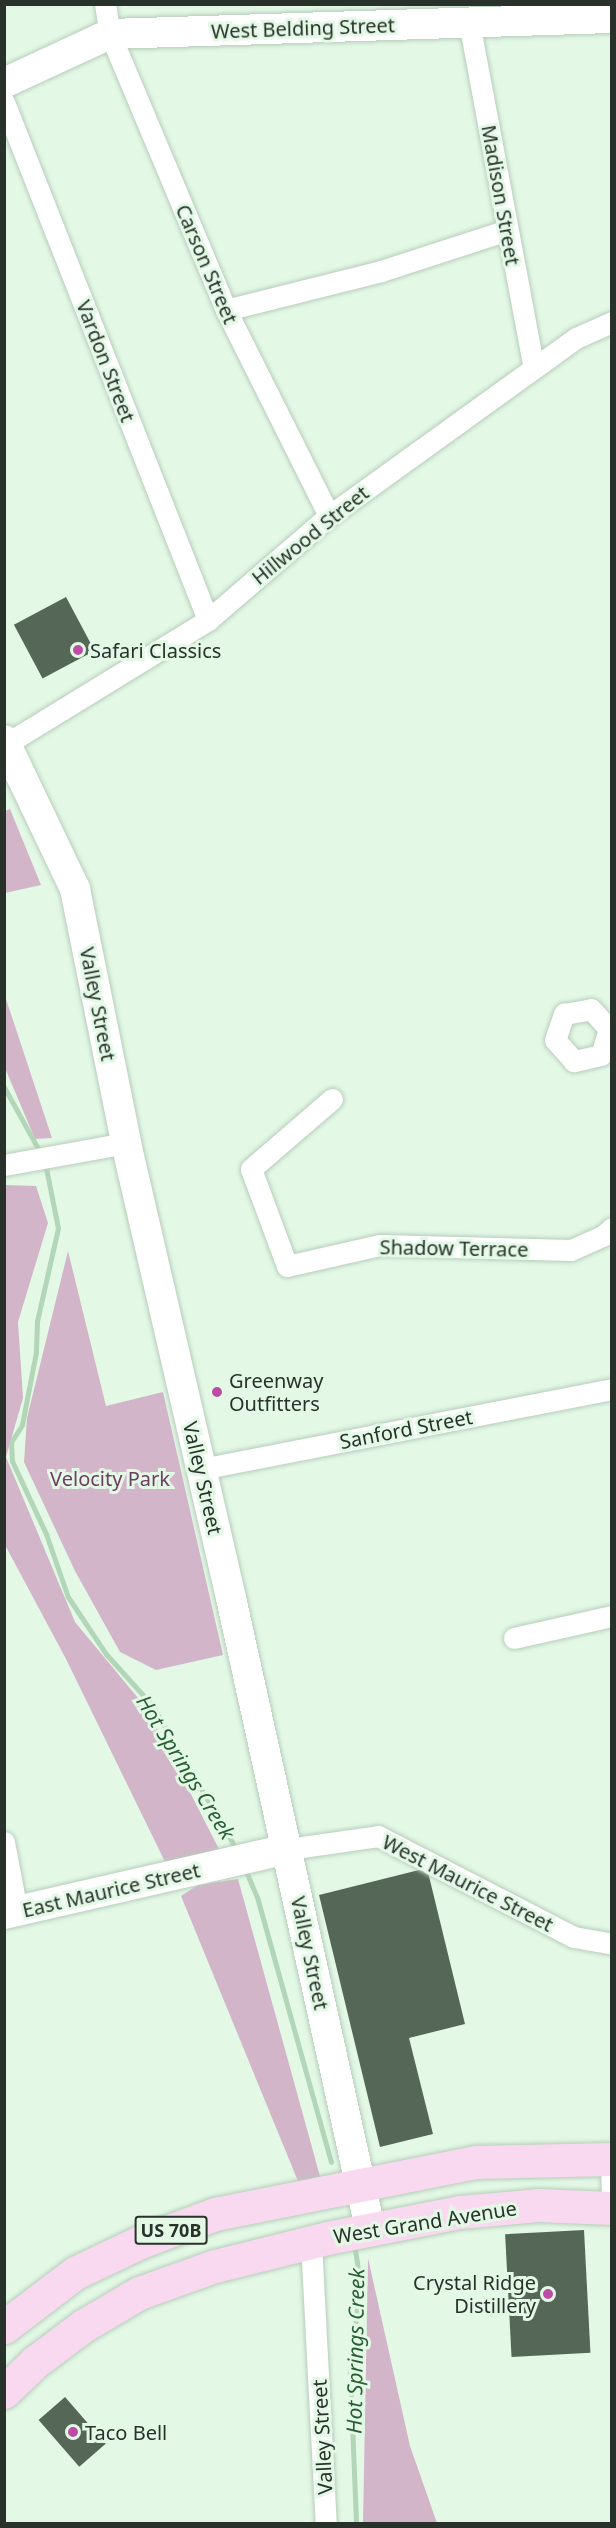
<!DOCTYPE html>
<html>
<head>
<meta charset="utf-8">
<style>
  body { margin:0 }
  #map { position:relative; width:616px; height:2528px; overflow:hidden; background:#e3f9e6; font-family:"Noto Sans",sans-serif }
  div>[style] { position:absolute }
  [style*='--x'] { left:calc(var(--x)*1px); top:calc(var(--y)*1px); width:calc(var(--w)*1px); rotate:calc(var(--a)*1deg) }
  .green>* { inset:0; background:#d3b5ca }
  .stream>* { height:5px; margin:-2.5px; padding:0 2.5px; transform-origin:2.5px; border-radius:2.5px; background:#b2d6b7 }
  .building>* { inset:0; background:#556857; transform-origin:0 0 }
  .roads { filter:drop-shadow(0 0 2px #b7ccba) drop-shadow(0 0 2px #b7ccba) }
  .street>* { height:21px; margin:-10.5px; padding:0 10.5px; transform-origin:10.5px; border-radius:10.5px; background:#fff }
  .secondary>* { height:30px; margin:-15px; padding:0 15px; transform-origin:15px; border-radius:15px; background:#fff }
  .primary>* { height:33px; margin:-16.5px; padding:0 16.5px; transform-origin:16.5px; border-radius:16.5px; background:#f9d9f0 }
  .dots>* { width:16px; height:16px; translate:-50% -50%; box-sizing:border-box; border:3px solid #e3f9e6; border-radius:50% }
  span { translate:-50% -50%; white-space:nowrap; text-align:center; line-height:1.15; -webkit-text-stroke:6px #e3f9e6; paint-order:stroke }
  .shield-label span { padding:2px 4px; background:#e3f9e6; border:2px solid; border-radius:4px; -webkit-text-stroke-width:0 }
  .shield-label { font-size:18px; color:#29322a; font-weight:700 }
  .street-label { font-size:20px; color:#29322a }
  .poi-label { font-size:20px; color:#29322a }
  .left { translate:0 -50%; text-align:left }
  .right { translate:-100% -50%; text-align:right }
  .park-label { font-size:20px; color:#6e3d62 }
  .water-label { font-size:21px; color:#2a5e36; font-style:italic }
  .frame { position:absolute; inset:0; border:6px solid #29322a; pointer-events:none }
</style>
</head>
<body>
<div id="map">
  <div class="green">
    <i style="clip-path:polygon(10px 809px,41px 885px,5px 893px,5px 811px)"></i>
    <i style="clip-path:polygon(4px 996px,5px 996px,52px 1138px,35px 1139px,5px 1068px)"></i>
    <i style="clip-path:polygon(5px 1185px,36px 1186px,48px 1223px,18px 1322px,23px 1398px,6px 1457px,75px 1622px,148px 1710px,222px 1855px,168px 1868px,66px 1659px,5px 1545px)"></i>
    <i style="clip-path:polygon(68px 1251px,106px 1406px,163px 1392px,223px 1655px,156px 1670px,120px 1652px,75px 1571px,24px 1462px,27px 1418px)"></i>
    <i style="clip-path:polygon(238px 1879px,321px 2180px,300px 2186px,181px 1896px,198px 1885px)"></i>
    <i style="clip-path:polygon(368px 2258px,410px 2446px,437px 2523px,363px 2523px)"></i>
  </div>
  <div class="stream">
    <i style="--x:4;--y:1087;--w:77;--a:61.1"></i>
    <i style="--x:45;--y:1163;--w:66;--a:78.7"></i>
    <i style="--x:58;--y:1228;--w:95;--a:102.7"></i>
    <i style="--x:37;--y:1321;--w:31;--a:92"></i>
    <i style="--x:36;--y:1352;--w:74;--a:100.9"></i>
    <i style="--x:22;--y:1425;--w:20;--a:123"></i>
    <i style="--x:11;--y:1442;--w:19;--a:87"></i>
    <i style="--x:12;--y:1461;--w:81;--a:65"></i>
    <i style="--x:46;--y:1534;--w:67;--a:70.8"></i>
    <i style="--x:68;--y:1597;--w:69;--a:56.3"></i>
    <i style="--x:106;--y:1654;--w:69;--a:48"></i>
    <i style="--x:152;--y:1705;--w:170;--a:59.7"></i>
    <i style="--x:245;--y:1869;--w:30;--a:67"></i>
    <i style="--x:257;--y:1897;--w:275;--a:74.4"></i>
    <i style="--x:355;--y:2250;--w:30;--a:81"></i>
    <i style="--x:360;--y:2280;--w:94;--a:96.1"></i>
    <i style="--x:350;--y:2373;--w:151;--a:87.7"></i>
  </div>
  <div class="building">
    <i style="left:66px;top:597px;width:61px;height:59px;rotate:62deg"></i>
    <i style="clip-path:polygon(427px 1868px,465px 2024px,409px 2038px,433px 2134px,380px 2147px,319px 1895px)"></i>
    <i style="left:584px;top:2230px;width:123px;height:79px;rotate:87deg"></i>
    <i style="left:65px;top:2397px;width:62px;height:35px;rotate:49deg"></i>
  </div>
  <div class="roads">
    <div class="street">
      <i style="--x:105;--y:4;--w:30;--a:81"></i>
      <i style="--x:110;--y:34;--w:299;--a:67.2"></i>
      <i style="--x:226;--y:310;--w:230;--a:63.4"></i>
      <i style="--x:469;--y:22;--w:352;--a:79.4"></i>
      <i style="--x:4;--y:102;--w:557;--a:68.5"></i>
      <i style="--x:226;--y:310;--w:160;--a:-14.1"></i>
      <i style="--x:381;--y:271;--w:133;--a:-18"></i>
      <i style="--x:6;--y:744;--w:237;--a:-31.5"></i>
      <i style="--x:208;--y:620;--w:160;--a:-40.7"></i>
      <i style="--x:329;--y:516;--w:304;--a:-35.8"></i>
      <i style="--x:576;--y:338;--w:39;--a:-24"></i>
      <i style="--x:591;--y:1009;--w:27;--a:48"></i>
      <i style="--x:609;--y:1029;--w:27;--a:107"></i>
      <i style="--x:601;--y:1055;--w:28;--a:167"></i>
      <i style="--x:574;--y:1061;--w:28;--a:-132"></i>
      <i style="--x:555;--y:1040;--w:28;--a:-71"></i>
      <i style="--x:564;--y:1014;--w:27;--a:-10"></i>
      <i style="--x:332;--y:1099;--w:107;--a:139.2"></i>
      <i style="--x:251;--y:1169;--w:103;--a:69.6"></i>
      <i style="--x:287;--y:1266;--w:95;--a:-12.7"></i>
      <i style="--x:380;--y:1245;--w:191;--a:1.5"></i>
      <i style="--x:571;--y:1250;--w:35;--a:-24"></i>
      <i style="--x:603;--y:1236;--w:12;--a:-42"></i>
      <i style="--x:4;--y:1165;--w:124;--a:-10.2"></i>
      <i style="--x:201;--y:1469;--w:419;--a:-11"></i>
      <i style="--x:514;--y:1638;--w:100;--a:-12.7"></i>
      <i style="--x:4;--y:1842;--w:70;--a:79.3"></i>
      <i style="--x:288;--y:1849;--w:91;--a:-8.2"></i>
      <i style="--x:378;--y:1836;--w:220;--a:27.3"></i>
      <i style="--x:574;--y:1937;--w:39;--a:10"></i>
      <i style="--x:611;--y:2159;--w:41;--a:88.6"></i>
      <i style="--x:311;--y:2242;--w:282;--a:87"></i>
    </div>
    <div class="secondary">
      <i style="--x:4;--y:83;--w:117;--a:-24.8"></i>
      <i style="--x:110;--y:34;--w:502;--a:-1.83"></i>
      <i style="--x:4;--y:740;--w:165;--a:64.5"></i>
      <i style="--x:75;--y:889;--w:259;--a:78.6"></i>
      <i style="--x:126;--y:1143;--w:467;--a:77"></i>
      <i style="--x:231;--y:1598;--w:645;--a:77.56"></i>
      <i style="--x:4;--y:1914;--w:291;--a:-12.9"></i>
    </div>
    <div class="primary">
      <i style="--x:4;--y:2327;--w:89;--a:-37.3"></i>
      <i style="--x:75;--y:2273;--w:72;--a:-25.5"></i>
      <i style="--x:140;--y:2242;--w:80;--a:-20.5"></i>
      <i style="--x:215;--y:2214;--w:265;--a:-11.3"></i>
      <i style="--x:475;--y:2162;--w:137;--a:-1.3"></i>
      <i style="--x:4;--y:2392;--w:43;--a:-44.1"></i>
      <i style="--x:35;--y:2362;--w:60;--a:-36.9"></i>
      <i style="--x:83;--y:2326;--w:65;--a:-30.5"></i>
      <i style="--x:139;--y:2293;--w:81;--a:-19.6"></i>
      <i style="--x:215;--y:2266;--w:115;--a:-14"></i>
      <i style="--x:327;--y:2238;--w:136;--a:-11.1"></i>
      <i style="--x:460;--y:2212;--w:78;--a:-5.1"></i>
      <i style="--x:538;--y:2205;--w:74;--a:2.3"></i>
    </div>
  </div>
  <div class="dots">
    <i style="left:78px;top:650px;background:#be4ca6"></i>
    <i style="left:217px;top:1392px;background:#be4ca6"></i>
    <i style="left:548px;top:2294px;background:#be4ca6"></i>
    <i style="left:73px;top:2432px;background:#be4ca6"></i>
  </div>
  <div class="shield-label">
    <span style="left:171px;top:2230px">US 70B</span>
  </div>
  <div class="street-label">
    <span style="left:303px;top:28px;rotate:-2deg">West Belding Street</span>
    <span style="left:501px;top:195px;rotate:80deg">Madison Street</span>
    <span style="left:207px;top:264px;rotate:67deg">Carson Street</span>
    <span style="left:106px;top:361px;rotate:69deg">Vardon Street</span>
    <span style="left:310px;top:535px;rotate:-39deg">Hillwood Street</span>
    <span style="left:98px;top:1004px;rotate:79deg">Valley Street</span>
    <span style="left:454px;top:1248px;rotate:1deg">Shadow Terrace</span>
    <span style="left:406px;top:1429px;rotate:-11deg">Sanford Street</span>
    <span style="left:203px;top:1478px;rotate:77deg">Valley Street</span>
    <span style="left:468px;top:1883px;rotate:27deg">West Maurice Street</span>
    <span style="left:111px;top:1890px;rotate:-13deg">East Maurice Street</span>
    <span style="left:310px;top:1953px;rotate:78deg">Valley Street</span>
    <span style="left:425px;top:2222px;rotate:-9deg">West Grand Avenue</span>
    <span style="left:322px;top:2437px;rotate:-93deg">Valley Street</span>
  </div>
  <div class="poi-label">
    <span class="left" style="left:90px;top:650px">Safari Classics</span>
    <span class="left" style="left:229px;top:1392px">Greenway<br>Outfitters</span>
    <span class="right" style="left:536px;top:2294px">Crystal Ridge<br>Distillery</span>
    <span class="left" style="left:85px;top:2432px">Taco Bell</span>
  </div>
  <div class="park-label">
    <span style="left:110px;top:1478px">Velocity Park</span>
  </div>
  <div class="water-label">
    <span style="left:186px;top:1767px;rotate:58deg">Hot Springs Creek</span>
    <span style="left:355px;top:2351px;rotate:-89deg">Hot Springs Creek</span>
  </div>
  <div class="frame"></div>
</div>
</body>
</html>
